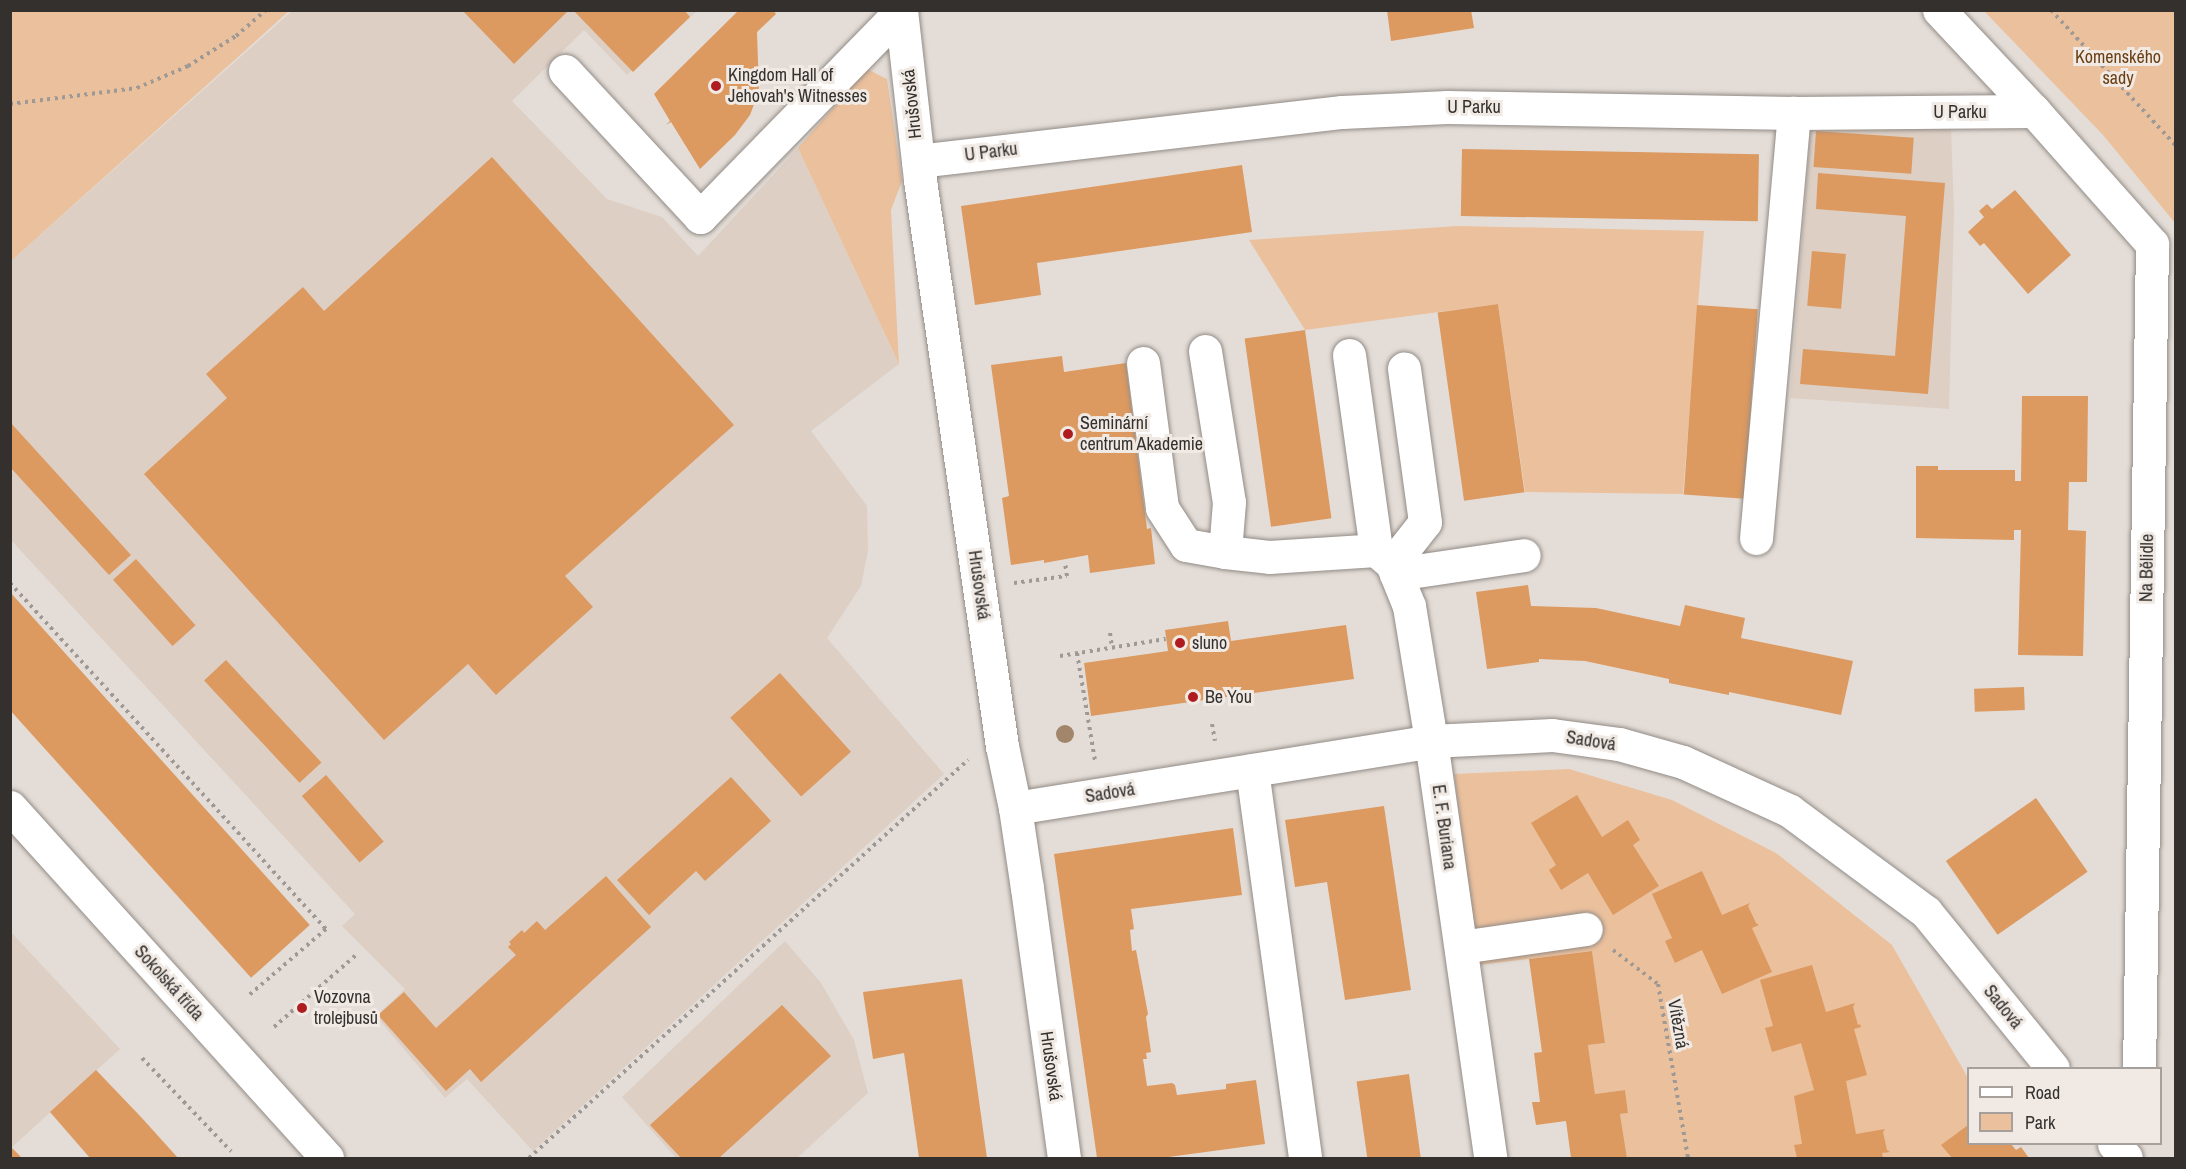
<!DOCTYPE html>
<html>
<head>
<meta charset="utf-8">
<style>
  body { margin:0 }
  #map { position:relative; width:2186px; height:1169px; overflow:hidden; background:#e4ddd7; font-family:"Archivo Narrow",sans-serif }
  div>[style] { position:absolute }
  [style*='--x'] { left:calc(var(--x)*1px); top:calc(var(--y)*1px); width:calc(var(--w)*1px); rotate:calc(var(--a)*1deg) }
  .built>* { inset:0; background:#ddcfc4 }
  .green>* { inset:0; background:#ebc09d }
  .building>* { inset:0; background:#dc9960; transform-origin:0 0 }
  .path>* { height:4px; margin-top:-2px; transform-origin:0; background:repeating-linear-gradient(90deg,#9f9995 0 3px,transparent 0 7.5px) }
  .roads { filter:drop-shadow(0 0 2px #928b86) drop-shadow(0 0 2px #928b86) }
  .minor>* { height:33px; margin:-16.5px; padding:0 16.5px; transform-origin:16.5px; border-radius:16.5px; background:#fff }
  .trees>* { width:18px; height:18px; margin:-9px; border-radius:50%; background:#a1866b }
  .dots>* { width:16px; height:16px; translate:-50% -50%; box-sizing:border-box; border:3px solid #f1eae4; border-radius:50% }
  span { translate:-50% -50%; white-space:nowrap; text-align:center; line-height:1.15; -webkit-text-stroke:6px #f1eae4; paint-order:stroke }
  .park-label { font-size:18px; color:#6b3f13 }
  .poi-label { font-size:18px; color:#33302e }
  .left { translate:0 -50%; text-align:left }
  .street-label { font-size:18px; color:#33302e }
  .frame { position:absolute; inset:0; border:12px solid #33302e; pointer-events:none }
  .legend { position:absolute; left:1967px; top:1067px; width:195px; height:78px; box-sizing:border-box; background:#f1eae4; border:2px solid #a5a09b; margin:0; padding:8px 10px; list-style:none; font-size:18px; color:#33302e }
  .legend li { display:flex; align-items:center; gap:12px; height:30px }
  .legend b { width:30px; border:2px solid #a5a09b }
</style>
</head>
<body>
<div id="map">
  <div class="built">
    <i style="clip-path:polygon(292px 11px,697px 11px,627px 75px,584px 30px,512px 101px,607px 199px,662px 217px,698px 256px,798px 148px,899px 364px,811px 431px,867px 506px,868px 551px,861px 586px,827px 638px,944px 774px,533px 1151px,467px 1079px,445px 1098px,376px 1016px,405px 989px,342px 926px,355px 914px,11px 540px,11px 261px)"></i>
    <i style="clip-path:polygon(1811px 123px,1951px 128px,1954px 213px,1949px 409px,1790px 398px)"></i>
    <i style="clip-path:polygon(10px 931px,120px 1049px,11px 1148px,10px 1148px)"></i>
    <i style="clip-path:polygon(785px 941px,821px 983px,854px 1040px,868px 1093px,797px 1158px,676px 1158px,622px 1097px)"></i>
  </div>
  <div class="green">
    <i style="clip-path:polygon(11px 10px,289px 10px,289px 11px,11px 261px)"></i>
    <i style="clip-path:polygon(1984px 11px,2175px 11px,2175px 223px,2103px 135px)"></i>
    <i style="clip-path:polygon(867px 69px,887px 79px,902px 181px,891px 210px,899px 364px,798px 148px)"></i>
    <i style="clip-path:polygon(1458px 226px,1704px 231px,1683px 494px,1525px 492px,1498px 304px,1305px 330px,1249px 240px)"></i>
    <i style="clip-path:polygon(1569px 769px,1672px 800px,1776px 853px,1892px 945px,1968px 1078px,1968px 1125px,1942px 1145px,1952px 1158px,1627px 1158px,1620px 1114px,1628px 1113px,1625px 1090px,1595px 1094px,1588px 1045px,1605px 1043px,1592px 951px,1479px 965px,1454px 774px)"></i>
  </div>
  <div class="building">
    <i style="clip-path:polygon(462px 10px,569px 10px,514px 64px)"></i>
    <i style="clip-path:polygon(573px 10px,684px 10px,690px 17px,633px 72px)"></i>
    <i style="clip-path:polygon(739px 10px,773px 10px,776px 14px,757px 32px,759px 91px,750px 115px,735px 135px,700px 169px,671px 122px,666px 125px,670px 121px,654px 94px)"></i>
    <i style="clip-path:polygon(1387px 10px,1471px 10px,1474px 28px,1391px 41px)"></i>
    <i style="left:1816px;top:131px;width:98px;height:36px;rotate:4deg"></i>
    <i style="left:1462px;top:149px;width:297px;height:67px;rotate:1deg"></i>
    <i style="clip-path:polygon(492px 157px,734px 425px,565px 576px,593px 607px,496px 695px,468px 664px,384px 740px,144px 474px,227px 398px,206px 374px,303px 287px,324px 311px)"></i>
    <i style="clip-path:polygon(1242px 165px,1252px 232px,1037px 263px,1041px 295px,975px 305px,961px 206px)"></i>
    <i style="clip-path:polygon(1818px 173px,1945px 183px,1928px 394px,1800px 384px,1803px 349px,1895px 356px,1906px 216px,1816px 209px)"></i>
    <i style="clip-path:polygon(2015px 190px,2071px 255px,2028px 294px,1984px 243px,1980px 246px,1968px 232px,1984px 217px,1979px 211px,1987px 204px,1992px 209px)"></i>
    <i style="left:1812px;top:251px;width:34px;height:55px;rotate:5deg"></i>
    <i style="left:1498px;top:304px;width:190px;height:61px;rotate:82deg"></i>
    <i style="left:1697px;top:305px;width:61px;height:190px;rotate:4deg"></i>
    <i style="left:1305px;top:330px;width:190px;height:61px;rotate:82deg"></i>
    <i style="clip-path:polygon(1062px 356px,1064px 372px,1126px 363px,1147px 529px,1151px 528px,1155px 564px,1090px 573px,1088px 555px,1044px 563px,1044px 560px,1011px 565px,1002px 498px,1009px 496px,991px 365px)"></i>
    <i style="clip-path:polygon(2022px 396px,2088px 396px,2087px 482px,2069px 482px,2068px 530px,2086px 531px,2083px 656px,2018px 655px,2021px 530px,2014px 530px,2014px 540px,1916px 538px,1916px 466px,1938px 466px,1938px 470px,2015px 470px,2015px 481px,2021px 481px)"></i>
    <i style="clip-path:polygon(10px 422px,131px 555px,109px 575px,10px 467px)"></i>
    <i style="left:136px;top:559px;width:89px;height:31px;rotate:48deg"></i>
    <i style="clip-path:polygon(1528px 585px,1531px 606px,1596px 608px,1680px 626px,1685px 605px,1745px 618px,1741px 638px,1853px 661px,1841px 715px,1729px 692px,1729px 695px,1669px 683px,1669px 679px,1585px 661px,1539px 659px,1539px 662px,1487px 669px,1476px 592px)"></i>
    <i style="left:10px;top:592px;width:448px;height:79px;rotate:48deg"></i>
    <i style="clip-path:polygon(1228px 621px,1231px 641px,1346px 625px,1354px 679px,1091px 716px,1084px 663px,1168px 651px,1165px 630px)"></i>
    <i style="left:226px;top:660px;width:140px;height:30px;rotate:47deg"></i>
    <i style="left:780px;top:673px;width:106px;height:67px;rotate:48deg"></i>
    <i style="left:2024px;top:687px;width:23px;height:50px;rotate:88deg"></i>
    <i style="left:326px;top:775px;width:88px;height:32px;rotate:49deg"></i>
    <i style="clip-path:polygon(731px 777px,771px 821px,705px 881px,696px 871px,649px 915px,617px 880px)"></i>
    <i style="clip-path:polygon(1577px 795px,1602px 837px,1628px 820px,1640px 840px,1633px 845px,1659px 886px,1613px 915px,1588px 873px,1561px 890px,1549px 870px,1556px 865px,1531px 823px)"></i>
    <i style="left:2036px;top:798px;width:90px;height:110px;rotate:55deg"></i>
    <i style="clip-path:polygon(1384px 806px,1411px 990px,1345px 1000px,1327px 882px,1295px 887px,1285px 820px)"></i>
    <i style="clip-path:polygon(1233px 828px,1242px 895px,1131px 909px,1134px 929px,1130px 930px,1132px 951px,1136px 950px,1148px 1014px,1146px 1017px,1151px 1052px,1146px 1053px,1147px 1059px,1143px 1059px,1147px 1086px,1172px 1083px,1175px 1085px,1177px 1095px,1226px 1089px,1226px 1084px,1256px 1080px,1265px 1144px,1161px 1158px,1097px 1158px,1054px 854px)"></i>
    <i style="clip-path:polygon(1702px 871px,1722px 915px,1750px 903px,1748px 906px,1756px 923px,1759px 925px,1752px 928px,1772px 972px,1722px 994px,1702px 950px,1675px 963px,1665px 941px,1672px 938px,1652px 894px)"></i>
    <i style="clip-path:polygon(606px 876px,651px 927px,481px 1082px,470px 1069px,446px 1091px,378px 1015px,404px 992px,436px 1028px,516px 955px,508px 947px,511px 944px,509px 942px,522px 930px,524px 933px,537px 921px,545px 930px)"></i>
    <i style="clip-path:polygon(1592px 951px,1605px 1043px,1588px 1045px,1595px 1094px,1625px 1090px,1628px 1113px,1620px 1114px,1627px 1158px,1571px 1158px,1566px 1121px,1536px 1125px,1532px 1102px,1540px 1102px,1534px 1053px,1542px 1052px,1529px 959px)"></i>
    <i style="clip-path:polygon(1812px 965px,1826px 1012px,1855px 1003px,1853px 1007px,1858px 1025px,1860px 1024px,1861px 1027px,1854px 1029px,1867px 1075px,1846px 1081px,1856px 1134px,1885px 1129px,1883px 1132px,1887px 1150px,1890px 1152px,1882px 1153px,1883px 1158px,1797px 1158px,1794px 1145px,1802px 1144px,1794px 1096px,1814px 1090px,1801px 1043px,1772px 1052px,1765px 1028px,1773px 1026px,1760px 980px)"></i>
    <i style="clip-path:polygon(962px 979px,987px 1158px,919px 1158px,904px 1053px,873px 1059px,863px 992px)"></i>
    <i style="clip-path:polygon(782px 1005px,831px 1056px,719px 1158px,681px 1158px,650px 1125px)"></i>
    <i style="clip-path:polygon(96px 1070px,141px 1117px,178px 1158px,90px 1158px,50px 1112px)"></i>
    <i style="left:1409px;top:1074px;width:85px;height:53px;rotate:82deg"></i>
    <i style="clip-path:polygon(1968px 1125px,1968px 1144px,2011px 1144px,2016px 1150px,2021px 1147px,2029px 1158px,1952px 1158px,1941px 1145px)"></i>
    <i style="clip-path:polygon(10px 1146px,22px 1158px,10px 1158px)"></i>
  </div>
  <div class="path">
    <i style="--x:2051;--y:10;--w:185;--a:47.4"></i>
    <i style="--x:10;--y:104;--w:128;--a:-7.2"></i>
    <i style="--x:137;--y:88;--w:56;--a:-23.3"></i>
    <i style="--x:188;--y:66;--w:57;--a:-32"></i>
    <i style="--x:236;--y:36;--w:40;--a:-41"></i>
    <i style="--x:10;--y:583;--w:469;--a:47.6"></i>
    <i style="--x:326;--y:929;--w:104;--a:139.3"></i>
    <i style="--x:1014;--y:583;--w:53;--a:-7.5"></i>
    <i style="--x:1067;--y:576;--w:12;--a:-99"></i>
    <i style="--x:1110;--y:633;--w:14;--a:82"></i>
    <i style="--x:1077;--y:653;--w:109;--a:80.5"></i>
    <i style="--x:1060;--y:656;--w:107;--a:-9.1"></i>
    <i style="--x:1212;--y:724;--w:17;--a:80"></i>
    <i style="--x:1613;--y:950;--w:56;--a:37.1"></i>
    <i style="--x:1658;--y:984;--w:177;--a:80.2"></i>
    <i style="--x:274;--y:1027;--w:111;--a:-41.3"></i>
    <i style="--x:142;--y:1058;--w:129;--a:46.3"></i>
    <i style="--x:529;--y:1158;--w:593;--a:-42.2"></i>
  </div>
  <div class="roads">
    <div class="minor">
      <i style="--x:901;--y:10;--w:171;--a:83.6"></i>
      <i style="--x:920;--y:180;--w:572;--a:81.76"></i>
      <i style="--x:1002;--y:746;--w:63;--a:78.2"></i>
      <i style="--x:1015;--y:808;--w:81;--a:81.5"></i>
      <i style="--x:1027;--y:888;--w:273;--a:82.2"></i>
      <i style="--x:1939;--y:10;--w:139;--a:46.8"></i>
      <i style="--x:2034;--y:111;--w:178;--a:48.4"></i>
      <i style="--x:2152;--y:244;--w:824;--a:90.9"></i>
      <i style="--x:565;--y:71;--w:199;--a:47.2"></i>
      <i style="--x:700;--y:217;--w:288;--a:-45.7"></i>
      <i style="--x:918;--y:161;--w:427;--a:-6.6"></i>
      <i style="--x:1342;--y:112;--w:105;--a:-2.7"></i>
      <i style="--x:1447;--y:107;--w:347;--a:1"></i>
      <i style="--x:1794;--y:113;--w:240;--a:-0.5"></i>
      <i style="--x:1205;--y:351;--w:153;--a:81"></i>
      <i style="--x:1229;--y:502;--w:50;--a:94.6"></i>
      <i style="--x:1225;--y:552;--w:44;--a:6.5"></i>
      <i style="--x:1269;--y:557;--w:107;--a:-3.7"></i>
      <i style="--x:1376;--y:550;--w:21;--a:41"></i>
      <i style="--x:1392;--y:564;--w:45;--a:68"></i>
      <i style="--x:1409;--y:606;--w:137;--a:80.7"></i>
      <i style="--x:1431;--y:741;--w:421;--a:81.9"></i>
      <i style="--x:1349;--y:355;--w:197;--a:82.1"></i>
      <i style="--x:1143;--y:363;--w:146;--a:82.5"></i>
      <i style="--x:1162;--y:508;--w:44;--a:57"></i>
      <i style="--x:1186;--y:545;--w:40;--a:10"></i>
      <i style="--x:1756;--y:538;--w:427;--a:-84.9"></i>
      <i style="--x:1392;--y:564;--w:53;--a:-51.8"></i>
      <i style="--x:1425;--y:522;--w:155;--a:-97.8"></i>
      <i style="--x:1396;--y:574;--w:129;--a:-8.4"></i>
      <i style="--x:1252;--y:770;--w:392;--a:82.2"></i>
      <i style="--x:10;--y:807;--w:473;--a:47.9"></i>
      <i style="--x:1015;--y:808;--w:421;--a:-9.1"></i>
      <i style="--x:1431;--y:741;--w:121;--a:-2.8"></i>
      <i style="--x:1552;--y:735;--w:68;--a:7.7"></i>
      <i style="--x:1619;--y:744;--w:66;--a:15.7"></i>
      <i style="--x:1683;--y:762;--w:118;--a:24.6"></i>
      <i style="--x:1790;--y:811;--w:169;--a:36.6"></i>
      <i style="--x:1926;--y:912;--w:201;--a:50.9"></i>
      <i style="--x:1461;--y:947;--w:126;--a:-8.2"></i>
      <i style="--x:2114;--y:1144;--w:18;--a:49"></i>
    </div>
  </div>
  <div class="trees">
    <i style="left:1065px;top:734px"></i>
  </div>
  <div class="dots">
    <i style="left:716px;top:86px;background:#ae1c1f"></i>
    <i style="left:1068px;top:434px;background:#ae1c1f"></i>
    <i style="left:1180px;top:643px;background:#ae1c1f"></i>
    <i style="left:1193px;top:697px;background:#ae1c1f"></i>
    <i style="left:302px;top:1008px;background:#ae1c1f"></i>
  </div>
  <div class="park-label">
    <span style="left:2118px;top:68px">Komenského<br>sady</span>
  </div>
  <div class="poi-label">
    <span class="left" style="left:728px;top:86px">Kingdom Hall of<br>Jehovah's Witnesses</span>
    <span class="left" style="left:1080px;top:434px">Seminární<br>centrum Akademie</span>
    <span class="left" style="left:1192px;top:643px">sluno</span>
    <span class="left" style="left:1205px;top:697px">Be You</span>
    <span class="left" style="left:314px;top:1008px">Vozovna<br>trolejbusů</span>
  </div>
  <div class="street-label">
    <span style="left:912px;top:104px;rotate:-96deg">Hrušovská</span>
    <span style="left:1474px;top:107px">U Parku</span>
    <span style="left:1960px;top:112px">U Parku</span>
    <span style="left:991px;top:152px;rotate:-7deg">U Parku</span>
    <span style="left:2147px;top:568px;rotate:-89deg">Na Bělidle</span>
    <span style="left:979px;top:585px;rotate:82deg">Hrušovská</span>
    <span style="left:1591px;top:741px;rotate:9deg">Sadová</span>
    <span style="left:1110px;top:793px;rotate:-9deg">Sadová</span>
    <span style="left:1444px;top:827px;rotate:82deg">E. F. Buriana</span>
    <span style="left:169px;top:983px;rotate:48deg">Sokolská třída</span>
    <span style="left:2003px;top:1007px;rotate:51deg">Sadová</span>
    <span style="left:1678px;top:1024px;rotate:80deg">Vítězná</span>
    <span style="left:1051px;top:1066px;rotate:82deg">Hrušovská</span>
  </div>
  <div class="frame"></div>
  <ul class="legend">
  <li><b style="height:8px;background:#fff"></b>Road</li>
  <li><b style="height:16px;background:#ebc09d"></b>Park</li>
  </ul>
</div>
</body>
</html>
